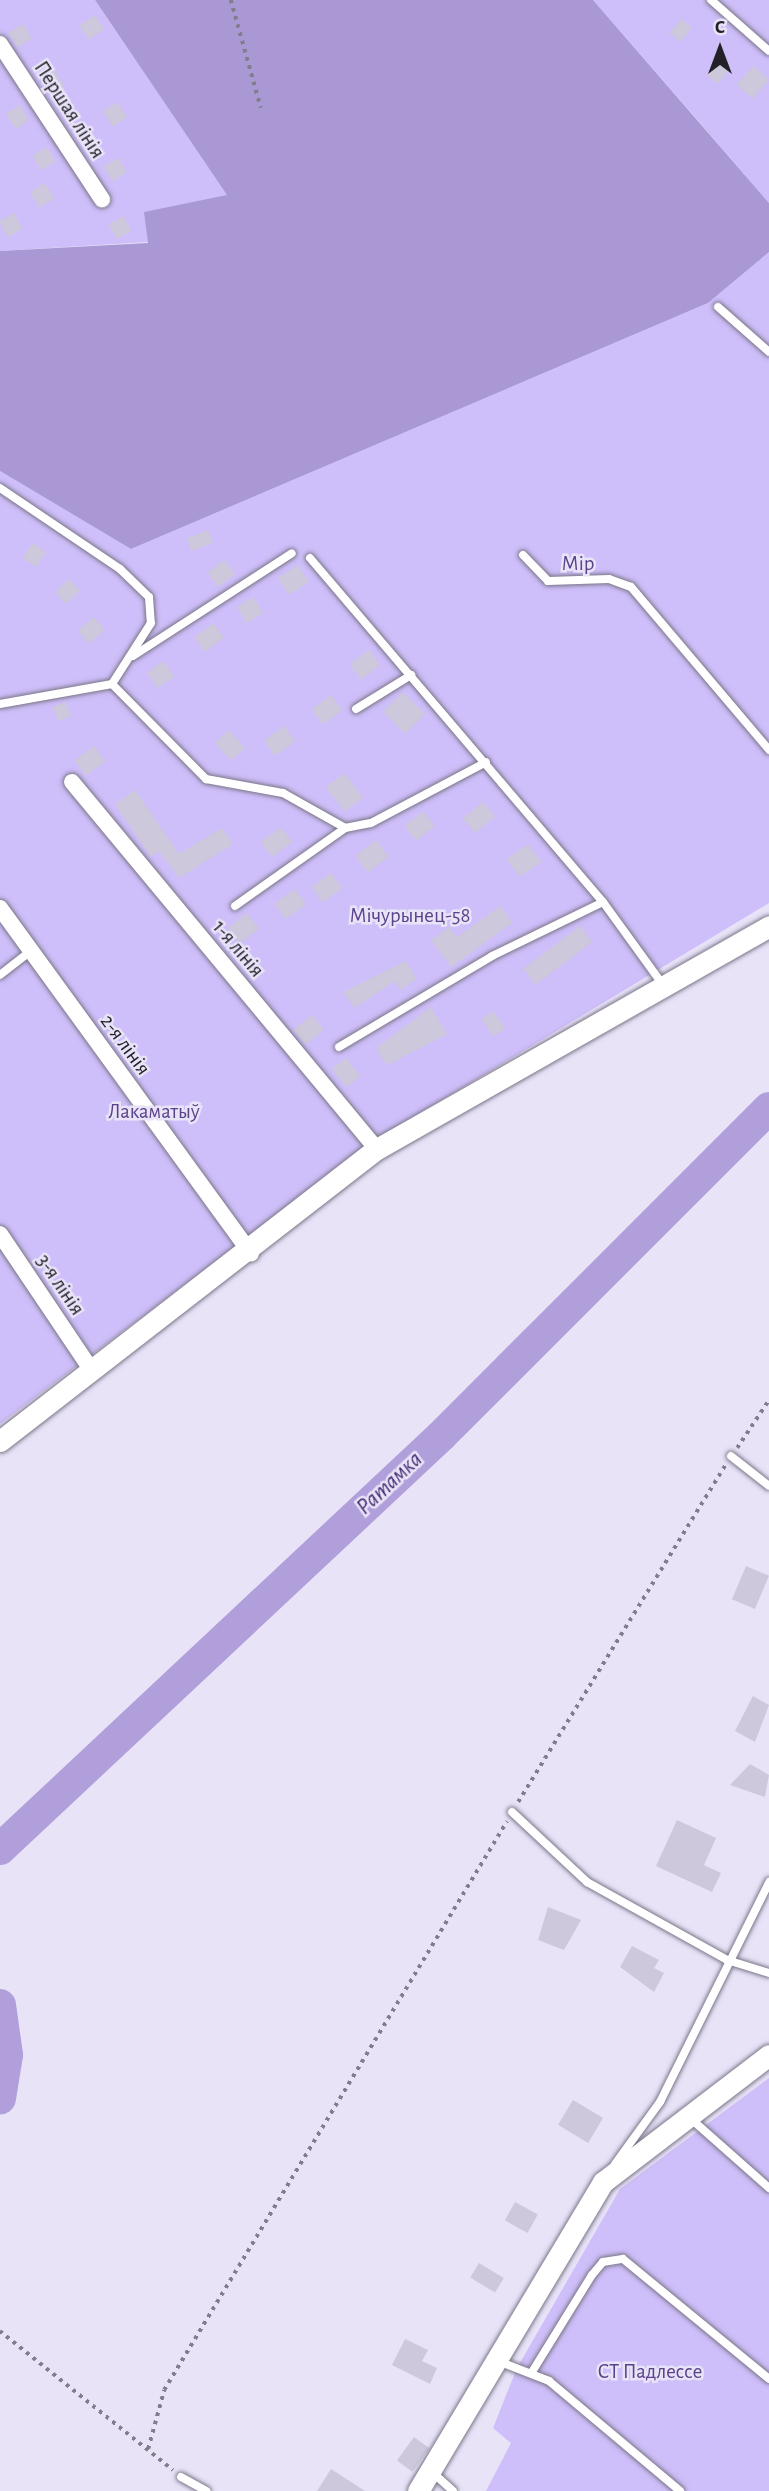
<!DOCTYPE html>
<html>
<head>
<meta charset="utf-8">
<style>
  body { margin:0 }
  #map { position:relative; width:769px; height:2491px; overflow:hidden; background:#e9e3f8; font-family:"Alegreya Sans",sans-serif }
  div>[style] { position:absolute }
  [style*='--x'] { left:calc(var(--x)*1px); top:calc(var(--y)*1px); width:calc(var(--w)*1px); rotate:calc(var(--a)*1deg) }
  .green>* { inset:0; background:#cebef9 }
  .forest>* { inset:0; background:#a998d3 }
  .river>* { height:32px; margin:-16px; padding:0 16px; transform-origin:16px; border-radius:16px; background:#b09fdb }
  .building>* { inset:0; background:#cdc8db; transform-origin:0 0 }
  .path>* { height:3.5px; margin-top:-1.75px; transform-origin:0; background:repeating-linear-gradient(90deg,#817e8b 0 3.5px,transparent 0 8.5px) }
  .roads { filter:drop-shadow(0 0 2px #7b7688) drop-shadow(0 0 2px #7b7688) }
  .lane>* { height:8px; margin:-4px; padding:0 4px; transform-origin:4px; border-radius:4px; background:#fff }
  .street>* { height:16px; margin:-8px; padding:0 8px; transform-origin:8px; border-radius:8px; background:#fff }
  .secondary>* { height:21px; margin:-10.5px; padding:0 10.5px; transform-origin:10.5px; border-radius:10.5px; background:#fff }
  span { translate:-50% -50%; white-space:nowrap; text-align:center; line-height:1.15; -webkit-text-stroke:5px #e9e3f8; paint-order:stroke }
  .street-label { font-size:21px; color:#232128 }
  .park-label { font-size:21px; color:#5b428a }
  .water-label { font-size:23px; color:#462b72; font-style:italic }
  .north { position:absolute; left:685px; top:14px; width:70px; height:70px; -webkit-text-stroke:5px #e9e3f8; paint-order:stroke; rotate:0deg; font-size:19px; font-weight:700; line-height:28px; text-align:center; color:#232128 }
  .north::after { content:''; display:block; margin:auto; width:24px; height:32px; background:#232128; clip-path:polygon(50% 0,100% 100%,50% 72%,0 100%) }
</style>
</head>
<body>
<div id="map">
  <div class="green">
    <i style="clip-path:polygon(0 0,95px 0,228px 196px,145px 212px,148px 242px,0 251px)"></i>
    <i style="clip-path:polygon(593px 0,769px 0,769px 203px,695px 117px)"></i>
    <i style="clip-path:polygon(769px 252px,769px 903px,377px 1139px,0 1424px,0 471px,131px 549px,708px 303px)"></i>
    <i style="clip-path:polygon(769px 2078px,769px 2491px,486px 2491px,511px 2443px,493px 2428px,517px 2368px,620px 2189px)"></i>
  </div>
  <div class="forest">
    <i style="clip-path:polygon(95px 0,593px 0,769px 203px,769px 252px,708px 303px,131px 549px,0 471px,0 251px,148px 243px,144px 212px,227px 195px)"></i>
  </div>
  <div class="river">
    <i style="--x:0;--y:1849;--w:604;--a:-43.12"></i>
    <i style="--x:441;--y:1436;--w:464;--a:-45"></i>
    <i style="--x:0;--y:2005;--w:50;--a:82"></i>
    <i style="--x:7;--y:2055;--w:44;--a:99.2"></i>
  </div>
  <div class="building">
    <i style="left:95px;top:15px;width:17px;height:19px;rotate:57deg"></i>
    <i style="left:681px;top:19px;width:14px;height:18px;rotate:39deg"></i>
    <i style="left:23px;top:24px;width:17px;height:17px;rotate:59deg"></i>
    <i style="left:718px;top:61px;width:14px;height:18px;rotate:39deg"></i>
    <i style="left:753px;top:66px;width:21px;height:25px;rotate:41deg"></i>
    <i style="left:55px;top:70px;width:18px;height:17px;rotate:61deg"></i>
    <i style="left:117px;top:102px;width:18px;height:17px;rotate:56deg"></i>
    <i style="left:19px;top:105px;width:18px;height:16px;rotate:56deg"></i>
    <i style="left:47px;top:147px;width:17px;height:17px;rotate:59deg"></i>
    <i style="left:118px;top:158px;width:17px;height:17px;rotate:59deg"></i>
    <i style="left:44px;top:183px;width:18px;height:17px;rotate:56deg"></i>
    <i style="left:14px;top:213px;width:18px;height:17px;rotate:61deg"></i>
    <i style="left:123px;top:216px;width:17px;height:17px;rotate:59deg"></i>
    <i style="left:208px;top:530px;width:14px;height:23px;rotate:69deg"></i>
    <i style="left:33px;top:543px;width:16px;height:18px;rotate:35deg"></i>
    <i style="left:224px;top:560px;width:18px;height:21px;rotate:52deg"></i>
    <i style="left:298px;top:565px;width:20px;height:24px;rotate:57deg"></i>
    <i style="left:69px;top:579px;width:16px;height:19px;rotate:47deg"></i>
    <i style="left:253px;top:597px;width:19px;height:19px;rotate:58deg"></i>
    <i style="left:94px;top:617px;width:17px;height:21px;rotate:50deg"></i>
    <i style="left:213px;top:623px;width:18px;height:24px;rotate:52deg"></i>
    <i style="left:369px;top:650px;width:19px;height:24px;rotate:54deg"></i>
    <i style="left:163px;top:661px;width:19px;height:20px;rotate:54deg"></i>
    <i style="left:403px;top:692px;width:31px;height:28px;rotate:45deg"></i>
    <i style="left:331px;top:695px;width:19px;height:24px;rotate:54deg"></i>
    <i style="left:65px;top:702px;width:15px;height:13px;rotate:67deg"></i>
    <i style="left:284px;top:726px;width:19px;height:25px;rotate:54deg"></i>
    <i style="left:229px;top:730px;width:24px;height:19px;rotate:48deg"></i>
    <i style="left:94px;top:746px;width:19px;height:24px;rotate:54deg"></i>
    <i style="left:344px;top:773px;width:31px;height:23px;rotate:52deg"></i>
    <i style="clip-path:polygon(135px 790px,179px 854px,222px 828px,233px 844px,179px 878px,159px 851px,151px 857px,115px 804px)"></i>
    <i style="left:483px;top:802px;width:19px;height:26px;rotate:51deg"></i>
    <i style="left:423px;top:811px;width:19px;height:24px;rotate:51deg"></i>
    <i style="left:281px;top:827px;width:19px;height:25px;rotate:54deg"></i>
    <i style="left:376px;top:840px;width:21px;height:26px;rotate:53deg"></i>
    <i style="left:528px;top:844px;width:22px;height:26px;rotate:54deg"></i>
    <i style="left:331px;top:873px;width:19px;height:24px;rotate:54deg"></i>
    <i style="left:295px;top:889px;width:19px;height:25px;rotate:55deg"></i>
    <i style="clip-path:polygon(501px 906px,512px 923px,451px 967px,431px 940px,449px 927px,457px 937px)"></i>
    <i style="left:247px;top:913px;width:20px;height:24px;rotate:53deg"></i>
    <i style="left:580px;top:926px;width:20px;height:71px;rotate:53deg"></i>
    <i style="clip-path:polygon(406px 961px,417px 979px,400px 990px,395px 981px,355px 1008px,343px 992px)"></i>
    <i style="clip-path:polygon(431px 1007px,447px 1034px,387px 1065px,376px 1048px)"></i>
    <i style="left:493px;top:1011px;width:21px;height:14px;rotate:55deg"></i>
    <i style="left:312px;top:1015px;width:19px;height:24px;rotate:51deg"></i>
    <i style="left:346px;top:1058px;width:23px;height:18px;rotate:52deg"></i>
    <i style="left:746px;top:1566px;width:25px;height:36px;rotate:23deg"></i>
    <i style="clip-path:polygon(753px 1696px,769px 1705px,755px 1742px,735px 1731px)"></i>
    <i style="clip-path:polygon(750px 1764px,769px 1775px,765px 1797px,730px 1785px)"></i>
    <i style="clip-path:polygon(677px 1820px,716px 1838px,704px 1865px,721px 1873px,712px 1892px,656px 1866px)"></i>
    <i style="clip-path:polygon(548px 1907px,581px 1920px,564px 1950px,538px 1940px)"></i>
    <i style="clip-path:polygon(632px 1946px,659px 1960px,654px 1968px,664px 1973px,654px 1992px,620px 1967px)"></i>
    <i style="left:573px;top:2100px;width:35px;height:29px;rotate:31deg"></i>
    <i style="left:515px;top:2202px;width:26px;height:21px;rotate:29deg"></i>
    <i style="left:479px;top:2263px;width:29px;height:17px;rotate:31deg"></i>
    <i style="clip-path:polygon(405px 2339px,428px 2350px,422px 2361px,437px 2368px,430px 2384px,392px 2365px)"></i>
    <i style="left:414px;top:2437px;width:19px;height:29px;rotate:36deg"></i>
    <i style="clip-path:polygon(331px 2469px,365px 2491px,317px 2491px)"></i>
  </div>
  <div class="path">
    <i style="--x:231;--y:0;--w:112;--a:74.5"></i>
    <i style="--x:737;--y:1448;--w:58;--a:-56.3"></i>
    <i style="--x:518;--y:1802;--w:395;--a:-58.4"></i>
    <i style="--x:0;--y:2331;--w:222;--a:38.8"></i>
    <i style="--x:148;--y:2449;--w:61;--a:-74.8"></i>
    <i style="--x:164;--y:2390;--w:664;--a:-58.92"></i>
  </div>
  <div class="roads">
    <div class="lane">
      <i style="--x:711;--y:0;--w:77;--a:41.3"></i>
      <i style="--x:718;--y:307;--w:68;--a:41.4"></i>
      <i style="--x:0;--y:488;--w:145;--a:34"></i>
      <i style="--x:120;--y:569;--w:40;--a:44"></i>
      <i style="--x:149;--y:597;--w:26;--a:86"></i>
      <i style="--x:151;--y:623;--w:72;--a:122.6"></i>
      <i style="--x:523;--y:555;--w:36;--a:46"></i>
      <i style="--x:548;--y:581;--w:61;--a:-1.9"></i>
      <i style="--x:609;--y:579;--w:23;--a:20"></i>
      <i style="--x:631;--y:587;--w:214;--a:49.7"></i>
      <i style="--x:310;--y:558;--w:452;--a:49.6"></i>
      <i style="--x:603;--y:902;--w:102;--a:54.1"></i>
      <i style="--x:133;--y:656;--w:189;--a:-32.9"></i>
      <i style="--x:0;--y:704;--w:114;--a:-10.1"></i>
      <i style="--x:112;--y:684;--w:134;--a:45.3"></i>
      <i style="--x:206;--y:779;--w:78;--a:10.3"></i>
      <i style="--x:283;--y:793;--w:71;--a:29.4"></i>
      <i style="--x:345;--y:828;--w:26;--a:-11"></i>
      <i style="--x:371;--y:823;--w:130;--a:-27.9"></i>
      <i style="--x:356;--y:709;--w:65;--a:-31.7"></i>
      <i style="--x:235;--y:906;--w:135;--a:-35.3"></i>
      <i style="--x:0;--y:975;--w:39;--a:-38"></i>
      <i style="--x:339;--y:1047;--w:178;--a:-30.7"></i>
      <i style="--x:492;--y:956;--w:123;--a:-25.9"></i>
      <i style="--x:731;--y:1456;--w:48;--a:38.3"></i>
      <i style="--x:512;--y:1812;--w:103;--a:43"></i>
      <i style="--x:587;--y:1882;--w:160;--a:29.1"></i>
      <i style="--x:727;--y:1960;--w:44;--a:17.2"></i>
      <i style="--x:690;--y:2118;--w:106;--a:41.5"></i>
      <i style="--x:615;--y:2164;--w:77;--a:-54"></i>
      <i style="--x:660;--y:2102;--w:246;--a:-63.6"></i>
      <i style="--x:498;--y:2361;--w:55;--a:21.4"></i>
      <i style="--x:549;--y:2381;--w:171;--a:40"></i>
      <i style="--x:532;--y:2372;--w:114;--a:-58.3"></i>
      <i style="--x:592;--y:2275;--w:17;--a:-50"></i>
      <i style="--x:603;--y:2262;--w:20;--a:-9"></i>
      <i style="--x:623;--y:2259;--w:189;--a:39.4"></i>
      <i style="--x:432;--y:2472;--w:28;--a:42"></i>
      <i style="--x:181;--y:2477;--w:29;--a:29"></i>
    </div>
    <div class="street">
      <i style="--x:0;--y:44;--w:186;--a:56.7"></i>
      <i style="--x:72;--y:782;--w:477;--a:50.3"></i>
      <i style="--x:0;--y:908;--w:427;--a:54"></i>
      <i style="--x:0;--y:1234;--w:161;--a:56.1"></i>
    </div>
    <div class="secondary">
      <i style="--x:0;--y:1441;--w:477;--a:-37.8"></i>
      <i style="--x:377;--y:1149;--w:451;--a:-29.6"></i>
      <i style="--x:418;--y:2491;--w:360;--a:-59.1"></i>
      <i style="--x:603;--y:2182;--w:209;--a:-37.4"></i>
    </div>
  </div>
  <div class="street-label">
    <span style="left:69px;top:110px;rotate:57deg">Першая лінія</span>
    <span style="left:238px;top:949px;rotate:50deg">1-я лінія</span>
    <span style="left:125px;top:1045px;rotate:54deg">2-я лінія</span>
    <span style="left:60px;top:1285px;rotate:56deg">3-я лінія</span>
  </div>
  <div class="park-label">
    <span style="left:578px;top:564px">Мір</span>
    <span style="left:410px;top:916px">Мічурынец-58</span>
    <span style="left:154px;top:1112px">Лакаматыў</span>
    <span style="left:650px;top:2372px">СТ Падлессе</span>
  </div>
  <div class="water-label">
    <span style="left:390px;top:1484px;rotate:-43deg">Ратамка</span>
  </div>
  <div class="north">С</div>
</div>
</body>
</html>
